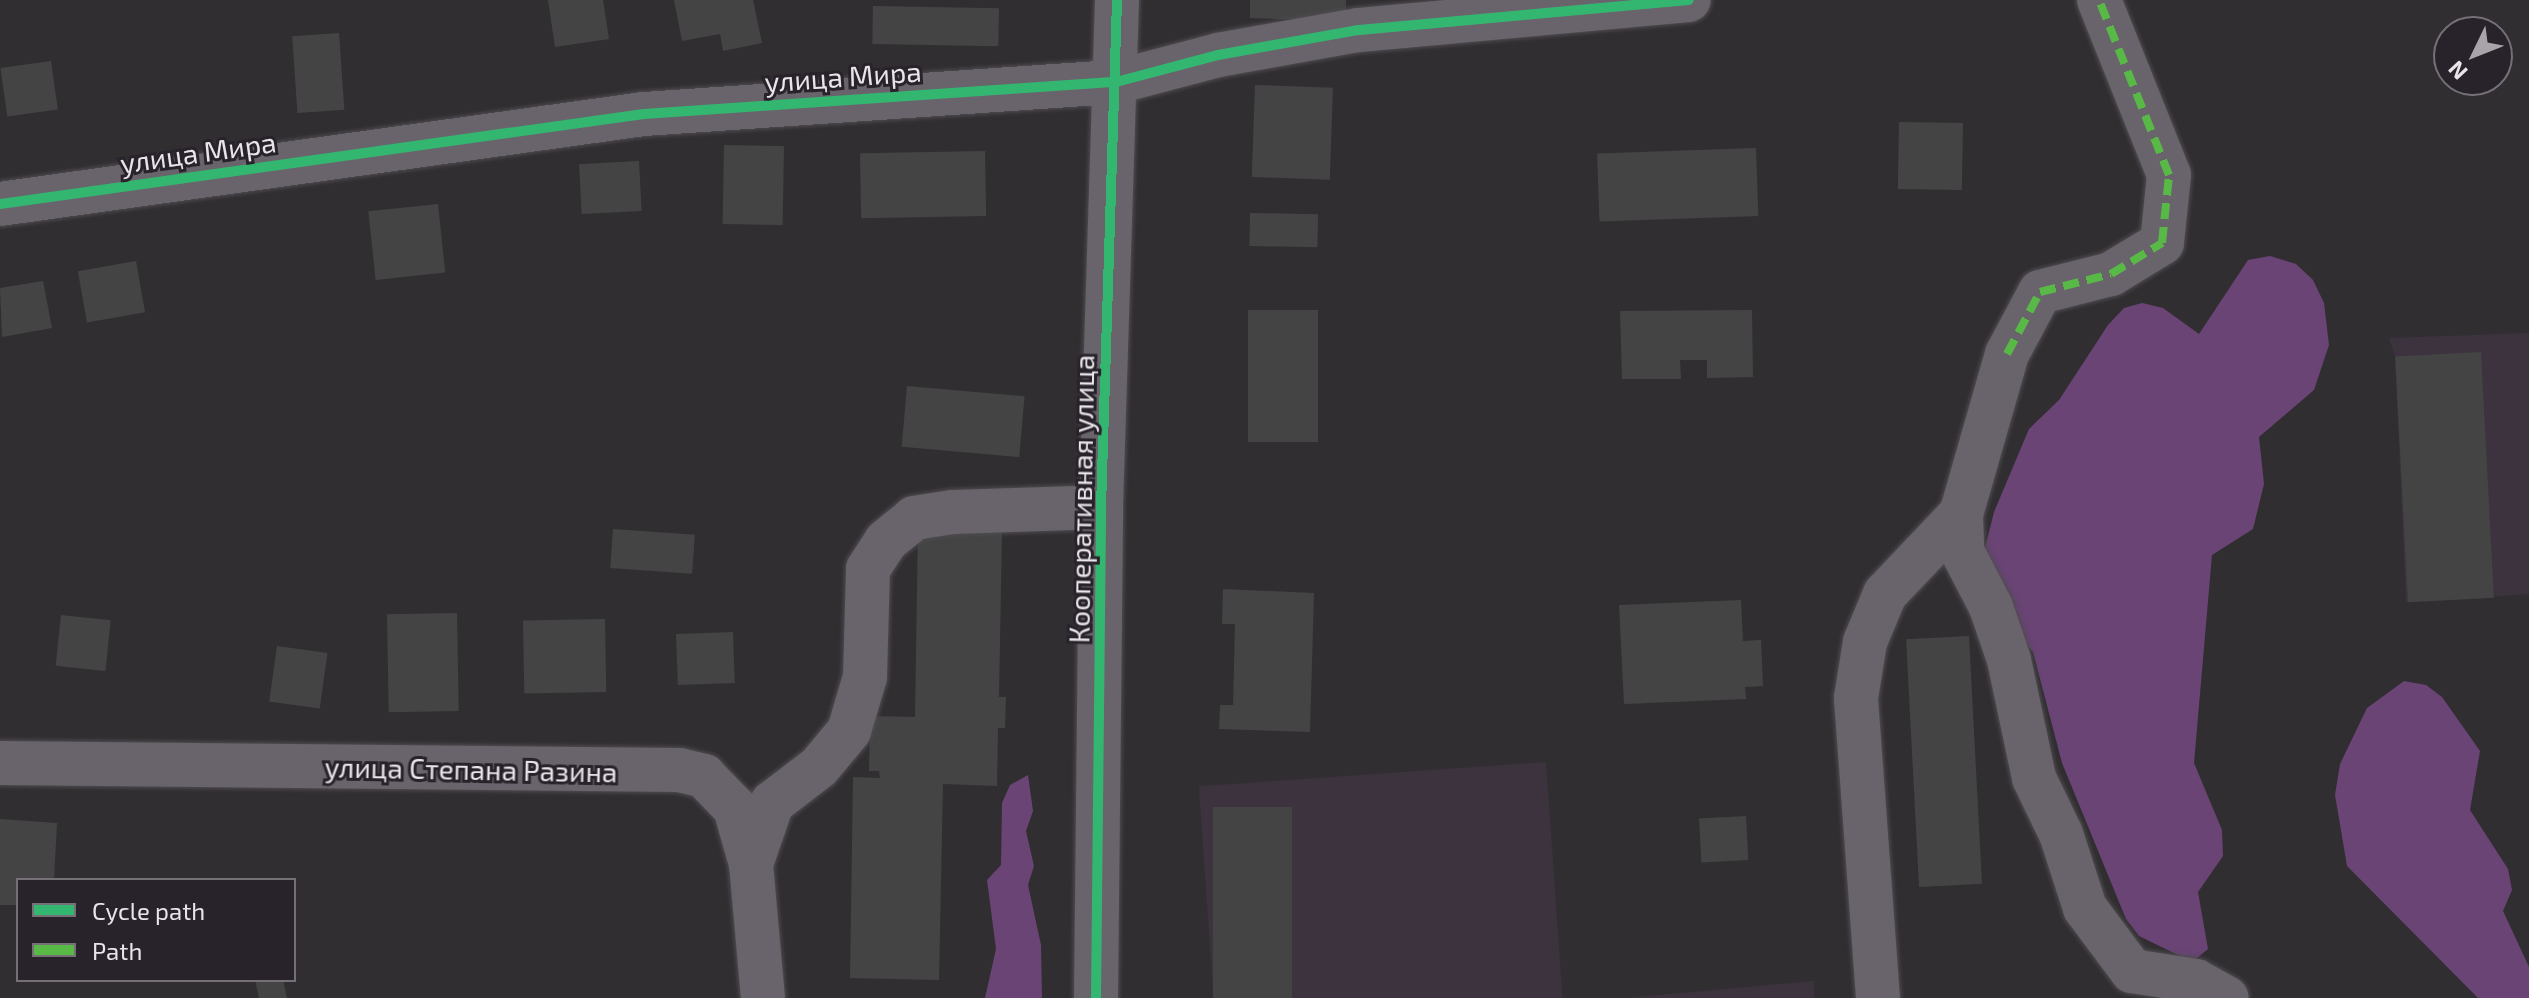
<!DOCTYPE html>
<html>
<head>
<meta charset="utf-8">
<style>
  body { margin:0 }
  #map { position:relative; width:2529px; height:998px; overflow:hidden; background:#312e32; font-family:"Exo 2",sans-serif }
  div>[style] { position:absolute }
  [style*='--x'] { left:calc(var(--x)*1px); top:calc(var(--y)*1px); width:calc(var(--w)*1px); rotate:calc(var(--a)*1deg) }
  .built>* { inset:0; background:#3c333f; transform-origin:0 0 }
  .forest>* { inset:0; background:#694475 }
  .building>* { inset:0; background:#444445; transform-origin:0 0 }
  .roads { filter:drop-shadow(0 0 2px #4e4c4e) drop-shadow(0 0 2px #4e4c4e) }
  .minor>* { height:44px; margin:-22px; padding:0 22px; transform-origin:22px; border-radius:22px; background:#69636c }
  .quiet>* { height:8px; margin-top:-4px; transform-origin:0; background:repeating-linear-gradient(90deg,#58b947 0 16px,transparent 0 24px) }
  .cycleway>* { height:10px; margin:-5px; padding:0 5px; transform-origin:5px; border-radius:5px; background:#33b770 }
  span { translate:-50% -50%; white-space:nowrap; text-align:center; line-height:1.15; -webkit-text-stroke:6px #28222a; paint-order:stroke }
  .street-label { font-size:28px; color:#e8e4e9 }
  .legend { position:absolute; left:16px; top:878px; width:280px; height:104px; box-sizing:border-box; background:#28222a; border:2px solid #757076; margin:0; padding:10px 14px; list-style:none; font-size:24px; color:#e8e4e9 }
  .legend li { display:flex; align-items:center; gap:16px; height:40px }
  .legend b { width:40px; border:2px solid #757076 }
  .north { position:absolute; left:2433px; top:16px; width:80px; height:80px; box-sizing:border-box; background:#28222a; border:2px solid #757076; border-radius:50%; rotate:227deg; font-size:22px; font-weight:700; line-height:32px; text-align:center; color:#e8e4e9 }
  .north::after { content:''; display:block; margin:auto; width:28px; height:36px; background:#a8a4a9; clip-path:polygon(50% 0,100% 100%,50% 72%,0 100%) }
</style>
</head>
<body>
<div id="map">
  <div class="built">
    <i style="clip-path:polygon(2529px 333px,2529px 594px,2406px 602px,2395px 356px,2389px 338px)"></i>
    <i style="left:1546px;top:762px;width:237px;height:348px;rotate:86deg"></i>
    <i style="clip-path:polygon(1814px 981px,1814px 998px,1626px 998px)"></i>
  </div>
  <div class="forest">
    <i style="clip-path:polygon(2270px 256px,2296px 264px,2313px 280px,2324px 303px,2329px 345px,2314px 390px,2259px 437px,2264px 484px,2253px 529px,2212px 555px,2194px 763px,2222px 830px,2223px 856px,2198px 892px,2208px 949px,2192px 962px,2139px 936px,2126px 919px,2062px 763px,2033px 652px,2002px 620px,1978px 576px,1994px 512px,2029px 429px,2059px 400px,2108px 325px,2124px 308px,2142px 303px,2163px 308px,2199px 334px,2248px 260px)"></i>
    <i style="clip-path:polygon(2404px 681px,2426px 685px,2442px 697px,2480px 751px,2470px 810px,2508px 869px,2512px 890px,2503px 911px,2529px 967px,2529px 998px,2478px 998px,2347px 866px,2335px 795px,2340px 764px,2367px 708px)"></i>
    <i style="clip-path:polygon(1028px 775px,1033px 811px,1026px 831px,1034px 866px,1028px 885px,1041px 945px,1042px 998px,985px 998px,996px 949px,987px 880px,1001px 865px,1002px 803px,1010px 785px)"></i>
  </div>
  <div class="building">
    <i style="clip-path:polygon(548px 0,603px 0,609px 39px,555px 47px)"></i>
    <i style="clip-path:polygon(674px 0,753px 0,762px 43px,723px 51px,720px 34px,682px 41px)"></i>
    <i style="clip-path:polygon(1250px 0,1346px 0,1346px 21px,1250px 18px)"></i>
    <i style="left:873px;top:6px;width:126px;height:38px;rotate:1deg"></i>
    <i style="left:339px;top:33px;width:77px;height:47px;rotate:86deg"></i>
    <i style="left:51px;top:61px;width:49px;height:51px;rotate:82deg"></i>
    <i style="left:1255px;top:85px;width:78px;height:92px;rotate:2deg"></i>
    <i style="left:1899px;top:122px;width:64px;height:67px;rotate:1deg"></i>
    <i style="left:724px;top:145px;width:60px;height:79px;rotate:1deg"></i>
    <i style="left:1756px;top:148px;width:68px;height:159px;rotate:88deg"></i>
    <i style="left:985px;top:151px;width:65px;height:125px;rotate:89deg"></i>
    <i style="left:639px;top:161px;width:50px;height:60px;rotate:87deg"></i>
    <i style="left:438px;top:204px;width:69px;height:70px;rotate:84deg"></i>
    <i style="left:1250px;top:213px;width:68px;height:33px;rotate:1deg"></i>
    <i style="left:136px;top:261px;width:52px;height:59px;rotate:80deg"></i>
    <i style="clip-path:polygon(43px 281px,52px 328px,2px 337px,0 288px)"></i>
    <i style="left:1248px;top:310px;width:70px;height:132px"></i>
    <i style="clip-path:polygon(1752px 310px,1753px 377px,1707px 378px,1707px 360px,1680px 360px,1681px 379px,1622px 379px,1620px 311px)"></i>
    <i style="left:2481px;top:352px;width:246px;height:86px;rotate:87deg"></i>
    <i style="left:907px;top:386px;width:118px;height:61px;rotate:5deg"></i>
    <i style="clip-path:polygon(918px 528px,1002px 530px,999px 697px,1006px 697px,1005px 728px,998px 728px,997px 786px,943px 784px,939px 980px,850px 978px,853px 777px,880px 778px,879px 771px,869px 771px,870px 716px,915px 717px)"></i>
    <i style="left:613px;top:529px;width:82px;height:39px;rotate:4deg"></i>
    <i style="clip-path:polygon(1223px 589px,1314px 593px,1310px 732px,1219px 729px,1220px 705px,1233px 705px,1235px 624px,1222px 624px)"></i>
    <i style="clip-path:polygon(1741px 600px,1743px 641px,1761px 640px,1763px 686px,1745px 687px,1746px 699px,1624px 704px,1619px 605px)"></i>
    <i style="left:457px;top:613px;width:98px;height:70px;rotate:89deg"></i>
    <i style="left:61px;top:615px;width:50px;height:51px;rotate:6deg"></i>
    <i style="left:605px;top:619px;width:73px;height:82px;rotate:89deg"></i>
    <i style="left:733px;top:632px;width:51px;height:57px;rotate:88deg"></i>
    <i style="left:1969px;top:636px;width:248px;height:63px;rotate:87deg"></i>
    <i style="left:277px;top:646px;width:51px;height:56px;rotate:8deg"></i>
    <i style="left:1213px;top:807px;width:79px;height:191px"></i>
    <i style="left:1746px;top:816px;width:44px;height:47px;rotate:87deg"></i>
    <i style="clip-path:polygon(0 819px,57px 823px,54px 880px,18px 880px,18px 905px,0 905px)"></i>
    <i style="clip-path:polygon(255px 980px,283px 980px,287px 998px,259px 998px)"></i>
  </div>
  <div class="roads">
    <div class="minor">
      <i style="--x:2099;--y:0;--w:188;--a:68.2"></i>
      <i style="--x:2169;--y:175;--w:68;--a:95.9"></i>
      <i style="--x:2162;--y:243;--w:60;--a:148.7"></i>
      <i style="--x:2111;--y:274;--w:73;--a:165.8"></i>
      <i style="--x:2040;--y:292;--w:70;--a:118"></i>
      <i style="--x:2007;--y:354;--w:166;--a:106"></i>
      <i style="--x:1961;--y:514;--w:37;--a:88"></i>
      <i style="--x:1962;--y:551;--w:63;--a:62.6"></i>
      <i style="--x:1991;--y:607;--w:56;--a:71.2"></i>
      <i style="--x:2009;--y:660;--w:121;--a:78"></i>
      <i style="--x:2034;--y:778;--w:62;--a:64.3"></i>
      <i style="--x:2061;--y:834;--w:78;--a:72"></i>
      <i style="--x:2085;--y:908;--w:79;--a:53.3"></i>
      <i style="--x:2132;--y:971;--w:65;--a:8.9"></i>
      <i style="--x:2196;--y:981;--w:35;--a:29"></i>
      <i style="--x:0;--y:204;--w:650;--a:-7.96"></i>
      <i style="--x:644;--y:114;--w:473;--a:-3.9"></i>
      <i style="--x:1116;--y:82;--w:106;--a:-14.8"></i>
      <i style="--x:1218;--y:55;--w:143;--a:-10.1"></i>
      <i style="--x:1359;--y:30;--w:331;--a:-5.2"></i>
      <i style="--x:0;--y:763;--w:679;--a:0.59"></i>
      <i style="--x:679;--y:770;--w:26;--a:13"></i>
      <i style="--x:704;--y:776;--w:45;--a:45.9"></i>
      <i style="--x:735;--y:808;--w:58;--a:74.1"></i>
      <i style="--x:751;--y:864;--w:135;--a:84.9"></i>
      <i style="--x:751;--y:864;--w:65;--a:-71"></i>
      <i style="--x:772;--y:803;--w:59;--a:-37.5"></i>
      <i style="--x:819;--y:767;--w:47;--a:-50.2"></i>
      <i style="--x:849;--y:731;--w:56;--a:-73.5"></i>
      <i style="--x:865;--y:677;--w:108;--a:-88.4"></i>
      <i style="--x:868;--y:569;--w:33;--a:-57"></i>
      <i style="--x:886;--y:541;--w:36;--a:-39"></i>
      <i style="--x:914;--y:518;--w:39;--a:-9"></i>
      <i style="--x:953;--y:512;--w:148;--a:-1.9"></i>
      <i style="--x:1096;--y:998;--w:491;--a:-89.4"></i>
      <i style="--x:1101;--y:507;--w:507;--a:-88.19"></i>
      <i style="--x:1878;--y:998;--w:301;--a:-94.2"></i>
      <i style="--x:1856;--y:698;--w:57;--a:-80.9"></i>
      <i style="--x:1865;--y:642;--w:52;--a:-67.4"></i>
      <i style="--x:1885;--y:594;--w:110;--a:-46.5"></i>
    </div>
  </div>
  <div class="quiet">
    <i style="--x:2007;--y:354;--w:70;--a:-62"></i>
    <i style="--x:2040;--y:292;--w:73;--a:-14.2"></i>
    <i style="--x:2111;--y:274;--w:60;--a:-31.3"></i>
    <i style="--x:2162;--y:243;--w:68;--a:-84.1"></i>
    <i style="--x:2169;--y:175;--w:188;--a:-111.8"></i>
  </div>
  <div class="cycleway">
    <i style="--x:0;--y:204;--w:650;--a:-7.96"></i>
    <i style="--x:644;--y:114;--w:473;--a:-3.9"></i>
    <i style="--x:1116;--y:82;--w:106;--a:-14.8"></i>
    <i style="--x:1218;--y:55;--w:143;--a:-10.1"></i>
    <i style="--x:1359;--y:30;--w:331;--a:-5.2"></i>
    <i style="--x:1096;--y:998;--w:491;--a:-89.4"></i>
    <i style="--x:1101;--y:507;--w:507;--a:-88.19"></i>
  </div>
  <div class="street-label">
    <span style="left:843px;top:76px;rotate:-4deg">улица Мира</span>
    <span style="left:198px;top:152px;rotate:-8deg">улица Мира</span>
    <span style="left:1081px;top:499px;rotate:-89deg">Кооперативная улица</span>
    <span style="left:471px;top:769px;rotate:1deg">улица Степана Разина</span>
  </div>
  <ul class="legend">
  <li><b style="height:10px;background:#33b770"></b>Cycle path</li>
  <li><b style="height:10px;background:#58b947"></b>Path</li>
  </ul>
  <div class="north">N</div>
</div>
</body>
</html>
